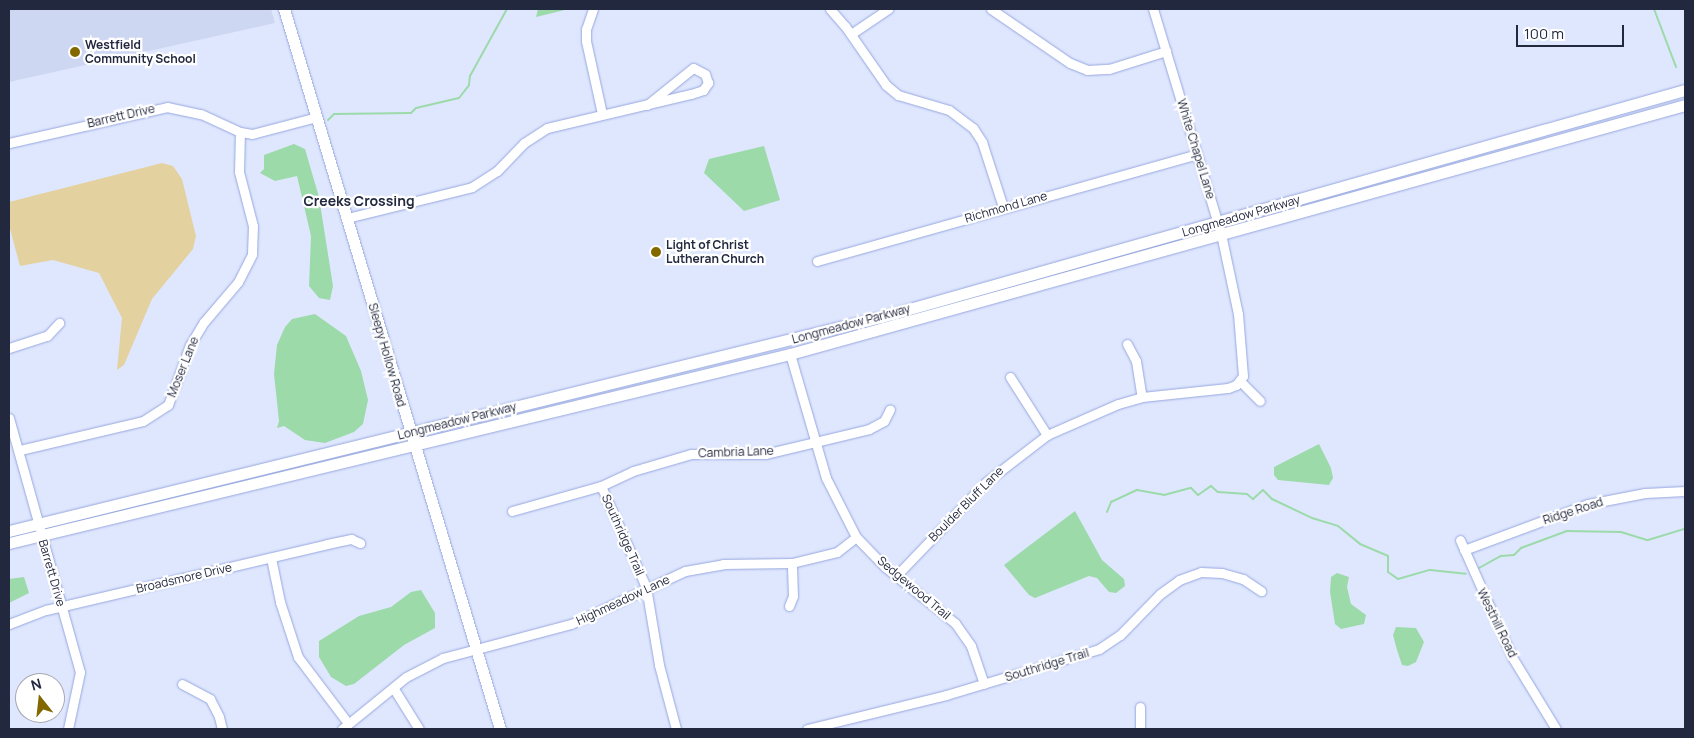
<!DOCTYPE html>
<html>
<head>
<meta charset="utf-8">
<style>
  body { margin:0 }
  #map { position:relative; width:1694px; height:738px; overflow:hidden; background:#dfe7fe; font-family:Manrope,sans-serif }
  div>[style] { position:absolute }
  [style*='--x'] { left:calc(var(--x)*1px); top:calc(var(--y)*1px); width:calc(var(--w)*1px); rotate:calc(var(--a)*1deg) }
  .built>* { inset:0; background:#ced7f1 }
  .green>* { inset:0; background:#e3d19f }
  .water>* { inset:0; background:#9cdaaa }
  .stream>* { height:2px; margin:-1px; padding:0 1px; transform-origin:1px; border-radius:1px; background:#9cdaaa }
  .roads { filter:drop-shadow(0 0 1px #96a7de) drop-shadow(0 0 1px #96a7de) }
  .street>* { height:9px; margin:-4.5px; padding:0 4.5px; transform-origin:4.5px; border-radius:4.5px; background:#fff }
  .secondary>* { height:11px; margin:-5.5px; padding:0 5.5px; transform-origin:5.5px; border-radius:5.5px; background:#fff }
  .dots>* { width:14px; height:14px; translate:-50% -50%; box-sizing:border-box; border:2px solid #fff; border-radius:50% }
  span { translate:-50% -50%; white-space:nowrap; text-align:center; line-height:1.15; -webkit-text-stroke:4.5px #fff; paint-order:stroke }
  .poi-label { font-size:12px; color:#22283e; font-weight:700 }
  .left { translate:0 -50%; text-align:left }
  .street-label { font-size:12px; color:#22283e }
  .neighbourhood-label { font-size:14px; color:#22283e; font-weight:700 }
  .frame { position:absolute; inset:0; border:10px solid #22283e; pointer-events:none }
  .north { position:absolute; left:15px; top:673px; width:50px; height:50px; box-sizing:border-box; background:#fff; border:1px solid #a7a9b2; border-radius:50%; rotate:344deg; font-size:14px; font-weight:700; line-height:20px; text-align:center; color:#22283e }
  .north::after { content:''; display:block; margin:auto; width:18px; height:22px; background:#836800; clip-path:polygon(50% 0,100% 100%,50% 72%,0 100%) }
  .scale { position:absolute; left:1516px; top:25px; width:108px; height:22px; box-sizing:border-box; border:2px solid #22283e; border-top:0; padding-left:6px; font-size:15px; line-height:18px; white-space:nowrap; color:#22283e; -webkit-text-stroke:4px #fff; paint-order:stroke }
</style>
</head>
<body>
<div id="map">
  <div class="built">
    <i style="clip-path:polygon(9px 9px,271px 9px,275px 23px,9px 82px)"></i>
  </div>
  <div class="green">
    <i style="clip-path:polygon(162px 163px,173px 166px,182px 179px,196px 236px,193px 249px,152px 299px,124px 365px,117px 370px,122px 318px,99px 273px,53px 260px,20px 266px,9px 225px,9px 202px)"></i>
  </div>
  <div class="water">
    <i style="clip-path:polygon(538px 9px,569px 9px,536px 17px)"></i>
    <i style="clip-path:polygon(294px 144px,305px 149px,319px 197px,333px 286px,330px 300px,319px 298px,309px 286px,311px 236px,297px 176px,275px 181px,260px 173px,264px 169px,264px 155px)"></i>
    <i style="clip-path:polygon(764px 146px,780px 200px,744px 211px,704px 173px,709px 159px)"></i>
    <i style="clip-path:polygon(315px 314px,346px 336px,361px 371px,368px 400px,363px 424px,354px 432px,325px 443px,305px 440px,284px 426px,277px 428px,279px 421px,274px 374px,277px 345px,285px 327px,292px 319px)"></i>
    <i style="clip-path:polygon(1319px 444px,1331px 468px,1333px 478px,1329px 485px,1278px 480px,1274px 475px,1274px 467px)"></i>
    <i style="clip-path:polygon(1075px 511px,1102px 560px,1124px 579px,1125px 586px,1116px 593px,1109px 592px,1097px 578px,1089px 576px,1035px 598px,1029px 595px,1004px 565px)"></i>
    <i style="clip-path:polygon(1337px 573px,1349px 577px,1347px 587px,1351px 604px,1366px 615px,1364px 624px,1341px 629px,1335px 624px,1330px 592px,1331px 577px)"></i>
    <i style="clip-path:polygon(24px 577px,29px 593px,9px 603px,9px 579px)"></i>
    <i style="clip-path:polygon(421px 590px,435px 613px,435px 628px,404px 645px,354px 684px,346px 686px,331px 677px,319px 657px,319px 641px,359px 616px,391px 607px,411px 592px)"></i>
    <i style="clip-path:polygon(1396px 627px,1416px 628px,1424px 642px,1416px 662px,1408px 666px,1402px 665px,1397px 650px,1393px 635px)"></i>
  </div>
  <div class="stream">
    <i style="--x:1654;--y:9;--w:62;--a:69.2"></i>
    <i style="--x:328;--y:120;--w:8;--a:-45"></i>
    <i style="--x:334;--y:114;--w:77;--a:-0.7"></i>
    <i style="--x:411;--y:113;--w:7;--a:-45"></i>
    <i style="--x:416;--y:108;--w:44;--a:-13.1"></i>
    <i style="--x:459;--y:98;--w:16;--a:-52"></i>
    <i style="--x:469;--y:85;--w:9;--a:-84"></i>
    <i style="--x:470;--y:76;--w:77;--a:-61.1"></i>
    <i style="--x:1107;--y:512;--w:11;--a:-68"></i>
    <i style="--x:1111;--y:502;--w:29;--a:-25"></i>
    <i style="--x:1137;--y:490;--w:27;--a:10"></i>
    <i style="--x:1164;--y:495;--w:28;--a:-15"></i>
    <i style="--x:1191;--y:488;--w:10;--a:45"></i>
    <i style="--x:1198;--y:495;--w:16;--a:-35"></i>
    <i style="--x:1211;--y:486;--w:9;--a:41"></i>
    <i style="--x:1218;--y:492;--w:29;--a:4"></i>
    <i style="--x:1247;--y:494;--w:8;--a:40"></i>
    <i style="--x:1253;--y:499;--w:13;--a:-42"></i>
    <i style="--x:1263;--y:490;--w:13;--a:45"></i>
    <i style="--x:1272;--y:499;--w:44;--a:25.4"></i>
    <i style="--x:1312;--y:518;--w:27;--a:17"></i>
    <i style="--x:1338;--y:526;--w:28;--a:39"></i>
    <i style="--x:1360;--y:544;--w:30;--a:23"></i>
    <i style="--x:1388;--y:556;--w:16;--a:90"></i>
    <i style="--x:1388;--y:572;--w:12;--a:35"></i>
    <i style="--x:1398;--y:579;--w:33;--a:-16"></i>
    <i style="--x:1430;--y:570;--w:36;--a:6"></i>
    <i style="--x:1479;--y:568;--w:25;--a:-29"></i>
    <i style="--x:1501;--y:556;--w:13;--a:-4"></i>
    <i style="--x:1514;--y:555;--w:10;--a:-45"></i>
    <i style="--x:1521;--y:548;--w:49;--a:-20.3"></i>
    <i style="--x:1567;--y:531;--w:54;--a:1.1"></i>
    <i style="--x:1621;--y:532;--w:28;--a:17"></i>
    <i style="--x:1648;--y:540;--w:39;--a:-17"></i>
  </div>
  <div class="roads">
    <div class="street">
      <i style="--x:593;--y:9;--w:21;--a:109"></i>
      <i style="--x:586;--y:29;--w:12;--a:90"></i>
      <i style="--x:586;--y:41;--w:75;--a:77.6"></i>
      <i style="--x:830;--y:9;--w:23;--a:49"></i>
      <i style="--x:845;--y:26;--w:72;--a:55.2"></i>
      <i style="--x:886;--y:85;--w:16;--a:40"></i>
      <i style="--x:898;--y:95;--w:53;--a:16.4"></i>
      <i style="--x:949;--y:110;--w:30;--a:37"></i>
      <i style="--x:973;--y:128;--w:17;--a:57"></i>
      <i style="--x:982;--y:142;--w:68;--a:72.1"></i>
      <i style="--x:991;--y:9;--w:96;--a:34.4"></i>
      <i style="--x:1070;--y:63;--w:18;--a:22"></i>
      <i style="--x:1087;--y:70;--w:22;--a:-3"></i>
      <i style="--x:1109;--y:69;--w:60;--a:-17.5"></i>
      <i style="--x:851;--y:34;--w:45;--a:-34"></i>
      <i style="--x:9;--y:143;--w:162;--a:-12.8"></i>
      <i style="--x:167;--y:107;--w:35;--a:12"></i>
      <i style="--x:201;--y:114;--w:43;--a:24.8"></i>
      <i style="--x:240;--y:132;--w:12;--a:9"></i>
      <i style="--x:252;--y:134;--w:67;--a:-14.7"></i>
      <i style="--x:347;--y:218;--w:129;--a:-13.9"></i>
      <i style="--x:472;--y:187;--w:30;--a:-33"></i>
      <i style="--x:497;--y:171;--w:39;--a:-46"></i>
      <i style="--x:524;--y:143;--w:27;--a:-33"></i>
      <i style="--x:547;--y:128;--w:148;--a:-13.3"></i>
      <i style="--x:691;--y:94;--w:13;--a:-18"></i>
      <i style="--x:703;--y:90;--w:9;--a:-54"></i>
      <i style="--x:708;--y:83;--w:9;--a:-108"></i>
      <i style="--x:705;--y:74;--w:13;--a:-153"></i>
      <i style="--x:693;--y:68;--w:59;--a:141.2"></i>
      <i style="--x:817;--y:261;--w:395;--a:-15.7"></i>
      <i style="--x:1127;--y:344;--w:19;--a:62"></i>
      <i style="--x:1136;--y:361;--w:36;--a:81"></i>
      <i style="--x:9;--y:348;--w:40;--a:-18"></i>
      <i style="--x:47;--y:336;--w:18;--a:-47"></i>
      <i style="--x:790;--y:354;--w:129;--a:73.8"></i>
      <i style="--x:826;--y:478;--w:66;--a:63"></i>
      <i style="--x:856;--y:537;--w:42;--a:46"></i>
      <i style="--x:885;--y:567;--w:90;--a:38.7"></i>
      <i style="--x:955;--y:623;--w:28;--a:55"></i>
      <i style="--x:971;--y:646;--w:40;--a:71.1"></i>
      <i style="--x:1010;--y:377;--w:69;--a:57.5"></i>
      <i style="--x:1240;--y:381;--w:28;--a:45"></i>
      <i style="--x:9;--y:418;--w:264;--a:74.4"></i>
      <i style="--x:80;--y:672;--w:58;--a:101.9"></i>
      <i style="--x:20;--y:450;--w:126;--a:-13.3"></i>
      <i style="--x:143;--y:421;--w:30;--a:-33"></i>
      <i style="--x:168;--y:405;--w:64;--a:-69.9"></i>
      <i style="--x:190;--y:345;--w:27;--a:-59"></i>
      <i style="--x:204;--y:322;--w:52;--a:-49.6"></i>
      <i style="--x:238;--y:282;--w:31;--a:-63"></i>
      <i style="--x:252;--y:254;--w:28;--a:-88"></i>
      <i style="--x:253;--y:226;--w:56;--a:-104.5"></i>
      <i style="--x:239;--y:172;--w:40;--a:-88.6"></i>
      <i style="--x:601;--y:486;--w:111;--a:66"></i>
      <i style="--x:646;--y:587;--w:79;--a:80.5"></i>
      <i style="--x:659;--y:665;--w:66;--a:75.1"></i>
      <i style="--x:512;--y:511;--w:92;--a:-15.7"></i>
      <i style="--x:601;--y:486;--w:35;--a:-25"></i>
      <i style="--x:633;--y:471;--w:60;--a:-16.3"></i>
      <i style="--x:691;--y:454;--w:74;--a:0"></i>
      <i style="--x:765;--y:454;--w:107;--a:-13.5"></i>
      <i style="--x:869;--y:429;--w:17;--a:-28"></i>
      <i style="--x:884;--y:421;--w:13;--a:-63"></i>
      <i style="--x:1460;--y:540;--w:128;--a:66"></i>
      <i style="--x:1512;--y:657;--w:84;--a:58.6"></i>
      <i style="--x:1464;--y:550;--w:132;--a:-20.4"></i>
      <i style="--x:1588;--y:504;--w:58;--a:-10.9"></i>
      <i style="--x:1645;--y:493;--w:40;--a:-2.9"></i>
      <i style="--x:271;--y:558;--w:45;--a:78.4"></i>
      <i style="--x:280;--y:602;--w:58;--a:71.9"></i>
      <i style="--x:298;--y:657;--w:83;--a:52.9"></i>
      <i style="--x:896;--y:576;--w:130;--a:-46.2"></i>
      <i style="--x:986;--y:482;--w:77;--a:-37.6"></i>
      <i style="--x:1047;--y:435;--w:77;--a:-23.6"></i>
      <i style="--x:1118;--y:404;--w:25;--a:-16"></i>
      <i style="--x:1142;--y:397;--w:86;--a:-6"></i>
      <i style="--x:1228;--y:388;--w:9;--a:-21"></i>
      <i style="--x:1236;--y:385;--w:11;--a:-52"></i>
      <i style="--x:1243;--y:376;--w:62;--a:-94.6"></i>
      <i style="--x:1238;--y:314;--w:82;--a:-102"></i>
      <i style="--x:1221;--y:234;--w:235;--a:-106.8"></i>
      <i style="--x:789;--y:606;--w:11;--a:-68"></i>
      <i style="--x:793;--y:596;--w:33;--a:-92"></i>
      <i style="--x:9;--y:624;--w:40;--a:-21"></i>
      <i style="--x:46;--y:610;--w:289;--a:-13.2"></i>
      <i style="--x:327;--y:544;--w:25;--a:-12"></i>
      <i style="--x:351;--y:539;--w:10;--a:24"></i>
      <i style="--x:182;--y:684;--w:32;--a:28"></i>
      <i style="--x:210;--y:699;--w:20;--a:63"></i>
      <i style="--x:219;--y:717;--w:12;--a:76"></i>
      <i style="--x:394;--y:689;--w:47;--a:58"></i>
      <i style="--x:342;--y:729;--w:82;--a:-39.1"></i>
      <i style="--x:406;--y:677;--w:42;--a:-27.2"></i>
      <i style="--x:443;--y:658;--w:132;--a:-14.9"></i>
      <i style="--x:571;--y:624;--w:126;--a:-24.9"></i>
      <i style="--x:685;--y:571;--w:39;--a:-10"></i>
      <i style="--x:723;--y:564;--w:69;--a:-0.8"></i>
      <i style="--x:792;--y:563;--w:46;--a:-13.7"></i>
      <i style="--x:837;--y:552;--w:24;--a:-38"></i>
      <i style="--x:807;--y:729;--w:143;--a:-13.7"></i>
      <i style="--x:946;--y:695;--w:160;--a:-16.7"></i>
      <i style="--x:1099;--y:649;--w:25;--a:-34"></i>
      <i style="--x:1120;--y:635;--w:57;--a:-45.7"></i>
      <i style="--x:1160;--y:594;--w:24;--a:-36"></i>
      <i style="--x:1179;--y:580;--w:23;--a:-20"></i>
      <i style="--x:1201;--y:572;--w:21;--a:3"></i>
      <i style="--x:1222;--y:573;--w:22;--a:16"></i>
      <i style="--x:1243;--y:579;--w:22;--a:34"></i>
      <i style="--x:1140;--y:729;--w:22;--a:-90"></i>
    </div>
    <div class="secondary">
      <i style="--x:284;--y:9;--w:752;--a:73.3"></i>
      <i style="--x:9;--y:531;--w:898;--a:-13.79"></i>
      <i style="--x:881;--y:317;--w:835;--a:-15.77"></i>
      <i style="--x:9;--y:543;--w:804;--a:-13.6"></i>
      <i style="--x:790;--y:354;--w:929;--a:-15.55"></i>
    </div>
  </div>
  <div class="dots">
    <i style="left:75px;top:52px;background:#836800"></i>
    <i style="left:656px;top:252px;background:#836800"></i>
  </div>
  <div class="poi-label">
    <span class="left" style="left:85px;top:52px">Westfield<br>Community School</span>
    <span class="left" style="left:666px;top:252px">Light of Christ<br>Lutheran Church</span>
  </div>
  <div class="street-label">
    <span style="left:121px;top:116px;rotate:-13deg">Barrett Drive</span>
    <span style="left:1196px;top:149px;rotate:73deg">White Chapel Lane</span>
    <span style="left:1006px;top:207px;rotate:-16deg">Richmond Lane</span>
    <span style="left:1241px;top:216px;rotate:-16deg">Longmeadow Parkway</span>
    <span style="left:851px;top:324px;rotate:-15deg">Longmeadow Parkway</span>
    <span style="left:387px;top:355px;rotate:74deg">Sleepy Hollow Road</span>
    <span style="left:183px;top:367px;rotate:-68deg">Moser Lane</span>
    <span style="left:457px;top:421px;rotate:-14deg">Longmeadow Parkway</span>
    <span style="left:736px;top:452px;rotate:-2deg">Cambria Lane</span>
    <span style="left:966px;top:504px;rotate:-45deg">Boulder Bluff Lane</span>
    <span style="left:1573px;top:511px;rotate:-18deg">Ridge Road</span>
    <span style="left:623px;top:535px;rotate:66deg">Southridge Trail</span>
    <span style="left:52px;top:573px;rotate:74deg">Barrett Drive</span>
    <span style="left:184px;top:578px;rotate:-13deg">Broadsmore Drive</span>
    <span style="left:914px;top:588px;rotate:40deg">Sedgewood Trail</span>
    <span style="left:623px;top:600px;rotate:-25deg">Highmeadow Lane</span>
    <span style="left:1497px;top:623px;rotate:64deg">Westhill Road</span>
    <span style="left:1047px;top:665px;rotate:-17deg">Southridge Trail</span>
  </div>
  <div class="neighbourhood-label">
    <span style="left:359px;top:201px">Creeks Crossing</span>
  </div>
  <div class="frame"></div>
  <div class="north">N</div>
  <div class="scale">100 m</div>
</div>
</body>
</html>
